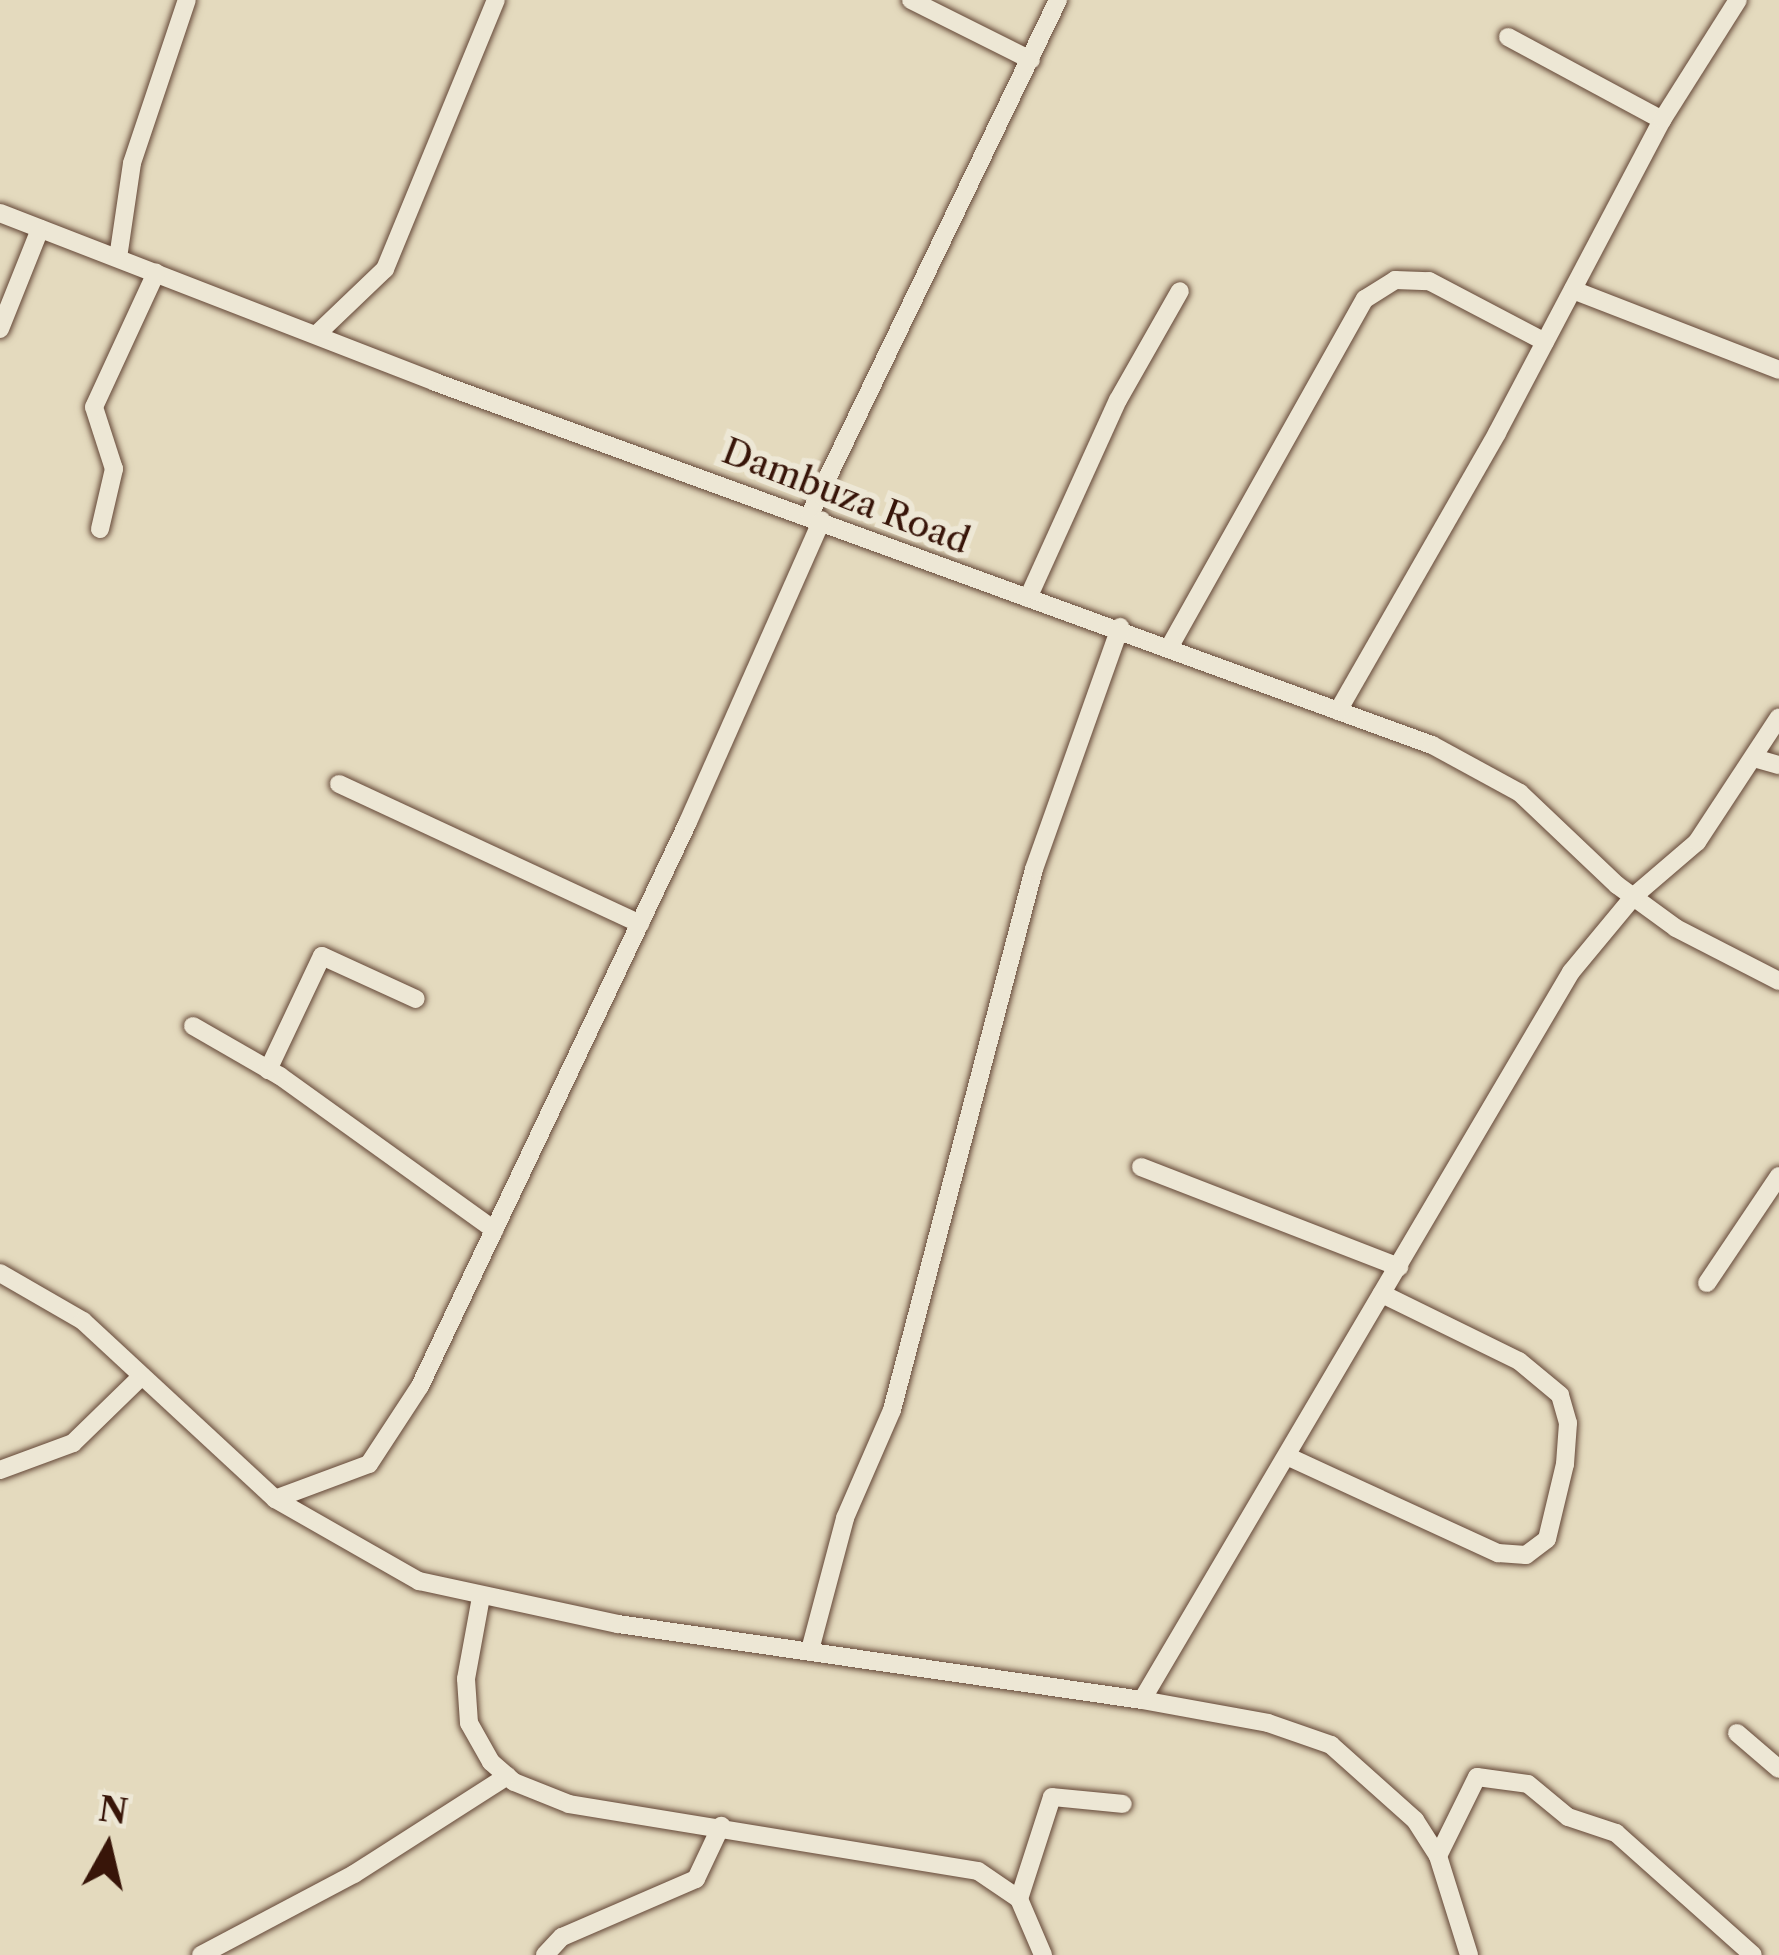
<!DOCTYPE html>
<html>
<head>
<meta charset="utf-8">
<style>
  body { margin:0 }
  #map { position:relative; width:1779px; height:1955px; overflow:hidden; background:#e4dabe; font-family:"Libre Caslon Text",serif }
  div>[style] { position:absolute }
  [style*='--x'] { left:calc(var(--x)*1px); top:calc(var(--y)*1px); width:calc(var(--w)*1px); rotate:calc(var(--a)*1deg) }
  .roads { filter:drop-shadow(0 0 3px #634636) drop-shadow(0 0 3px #634636) }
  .minor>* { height:18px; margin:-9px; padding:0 9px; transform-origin:9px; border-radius:9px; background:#ede7d5 }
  span { translate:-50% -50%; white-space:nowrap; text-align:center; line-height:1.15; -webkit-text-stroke:12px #ede7d5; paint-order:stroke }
  .street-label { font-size:36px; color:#381509 }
  .north { position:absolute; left:48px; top:1787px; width:120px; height:120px; -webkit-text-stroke:9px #ede7d5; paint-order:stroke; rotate:8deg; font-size:33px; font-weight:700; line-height:48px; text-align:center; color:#381509 }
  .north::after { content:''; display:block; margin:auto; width:42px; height:54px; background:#381509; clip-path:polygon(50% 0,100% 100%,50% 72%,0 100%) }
</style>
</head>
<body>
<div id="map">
  <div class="roads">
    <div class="minor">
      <i style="--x:911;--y:0;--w:134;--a:26.6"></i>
      <i style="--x:1508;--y:37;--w:175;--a:28.3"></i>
      <i style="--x:0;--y:213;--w:467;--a:21.2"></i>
      <i style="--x:435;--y:382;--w:1061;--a:20.01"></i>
      <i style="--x:1432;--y:745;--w:100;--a:28.6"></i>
      <i style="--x:1520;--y:793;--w:134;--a:43.5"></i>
      <i style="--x:1617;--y:885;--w:73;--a:36.1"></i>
      <i style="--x:1676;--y:928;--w:116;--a:27.2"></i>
      <i style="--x:118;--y:258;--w:96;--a:-81.6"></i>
      <i style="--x:132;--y:163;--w:172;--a:-71.4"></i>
      <i style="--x:1573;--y:290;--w:221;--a:21.2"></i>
      <i style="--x:0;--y:329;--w:108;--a:-68.2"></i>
      <i style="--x:317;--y:334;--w:94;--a:-43.7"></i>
      <i style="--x:385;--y:269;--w:291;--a:-67.6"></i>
      <i style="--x:810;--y:514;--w:571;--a:-64.24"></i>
      <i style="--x:100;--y:529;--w:62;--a:-76.9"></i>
      <i style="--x:114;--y:469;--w:65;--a:-107.9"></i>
      <i style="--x:94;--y:407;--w:148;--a:-65.2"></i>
      <i style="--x:1028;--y:598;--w:217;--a:-65.6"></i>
      <i style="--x:1118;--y:400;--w:125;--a:-60.4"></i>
      <i style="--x:1170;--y:646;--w:398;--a:-60.7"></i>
      <i style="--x:1365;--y:299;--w:36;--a:-32"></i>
      <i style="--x:1395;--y:280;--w:34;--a:2"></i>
      <i style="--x:1429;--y:281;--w:131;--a:27.7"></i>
      <i style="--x:1338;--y:711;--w:320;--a:-60.2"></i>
      <i style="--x:1497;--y:433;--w:354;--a:-62.2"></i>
      <i style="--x:1662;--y:120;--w:142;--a:-57.7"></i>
      <i style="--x:1754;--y:758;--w:26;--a:16"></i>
      <i style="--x:339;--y:784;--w:332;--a:24.9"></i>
      <i style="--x:193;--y:1026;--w:100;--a:29.9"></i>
      <i style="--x:280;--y:1076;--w:264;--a:35.7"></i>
      <i style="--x:268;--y:1070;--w:126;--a:-64.7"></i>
      <i style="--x:322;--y:956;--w:103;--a:24.6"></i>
      <i style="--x:1141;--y:1167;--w:277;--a:21.2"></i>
      <i style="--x:0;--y:1273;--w:96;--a:30"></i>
      <i style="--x:83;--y:1321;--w:262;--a:42.8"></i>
      <i style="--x:275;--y:1499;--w:166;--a:29.7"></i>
      <i style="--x:419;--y:1581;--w:204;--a:12.2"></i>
      <i style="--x:618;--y:1624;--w:529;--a:8.25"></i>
      <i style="--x:1142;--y:1700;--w:128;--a:10.3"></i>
      <i style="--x:1268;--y:1723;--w:67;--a:19.2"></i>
      <i style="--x:1331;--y:1745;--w:113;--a:41.8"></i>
      <i style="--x:1415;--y:1820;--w:43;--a:57.4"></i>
      <i style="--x:1438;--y:1856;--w:104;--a:72.6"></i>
      <i style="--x:1707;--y:1283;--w:129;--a:-56.1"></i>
      <i style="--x:1291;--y:1458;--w:228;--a:24.7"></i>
      <i style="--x:1498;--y:1553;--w:28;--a:4"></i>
      <i style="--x:1526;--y:1555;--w:26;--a:-37"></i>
      <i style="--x:1547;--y:1539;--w:77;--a:-76.5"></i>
      <i style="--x:1565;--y:1464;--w:41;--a:-85.8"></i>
      <i style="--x:1568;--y:1423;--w:29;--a:-106"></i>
      <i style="--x:1560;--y:1395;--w:53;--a:-140.3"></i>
      <i style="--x:1519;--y:1361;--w:153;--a:-153.9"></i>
      <i style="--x:0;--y:1470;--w:78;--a:-20.3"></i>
      <i style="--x:73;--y:1443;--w:96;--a:-44.2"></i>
      <i style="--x:275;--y:1499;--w:100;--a:-20.4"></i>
      <i style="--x:369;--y:1464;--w:93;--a:-56.8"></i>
      <i style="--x:420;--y:1386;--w:624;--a:-64.58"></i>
      <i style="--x:688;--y:822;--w:330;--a:-66.1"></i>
      <i style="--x:481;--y:1597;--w:83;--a:100.4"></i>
      <i style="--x:466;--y:1679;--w:44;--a:86.1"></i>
      <i style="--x:469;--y:1723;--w:45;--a:60.6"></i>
      <i style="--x:491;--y:1762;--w:30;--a:41"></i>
      <i style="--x:514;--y:1782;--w:59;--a:21.8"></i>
      <i style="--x:569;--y:1804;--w:414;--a:9.3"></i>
      <i style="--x:978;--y:1871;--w:50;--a:34.3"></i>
      <i style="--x:1019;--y:1899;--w:61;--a:66.8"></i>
      <i style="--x:810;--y:1650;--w:137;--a:-75.1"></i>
      <i style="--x:845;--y:1518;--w:118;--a:-66.5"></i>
      <i style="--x:892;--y:1410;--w:559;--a:-75.29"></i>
      <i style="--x:1034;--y:869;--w:257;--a:-70.4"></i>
      <i style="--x:1142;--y:1700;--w:845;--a:-59.49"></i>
      <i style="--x:1571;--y:972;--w:99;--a:-50.3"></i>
      <i style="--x:1634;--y:896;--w:83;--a:-40.6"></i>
      <i style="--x:1697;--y:842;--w:149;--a:-56.7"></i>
      <i style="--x:1737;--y:1733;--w:55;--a:40.6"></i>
      <i style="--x:1438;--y:1856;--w:88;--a:-63.7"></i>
      <i style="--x:1477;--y:1777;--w:51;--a:7.8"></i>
      <i style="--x:1528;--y:1784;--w:52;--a:39.5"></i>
      <i style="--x:1568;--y:1817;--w:51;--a:18.4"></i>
      <i style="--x:1616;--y:1833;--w:183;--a:41.7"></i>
      <i style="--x:1019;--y:1899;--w:107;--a:-72.1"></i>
      <i style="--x:1052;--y:1797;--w:71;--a:5.6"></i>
      <i style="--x:201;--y:1955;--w:173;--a:-27.9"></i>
      <i style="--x:354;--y:1874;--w:182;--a:-32.6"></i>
      <i style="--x:545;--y:1955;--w:25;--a:-47"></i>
      <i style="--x:562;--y:1937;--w:146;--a:-23.4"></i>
      <i style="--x:696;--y:1879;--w:59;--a:-64.7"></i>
    </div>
  </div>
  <div class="street-label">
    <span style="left:846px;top:496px;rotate:21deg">Dambuza Road</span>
  </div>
  <div class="north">N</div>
</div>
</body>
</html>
